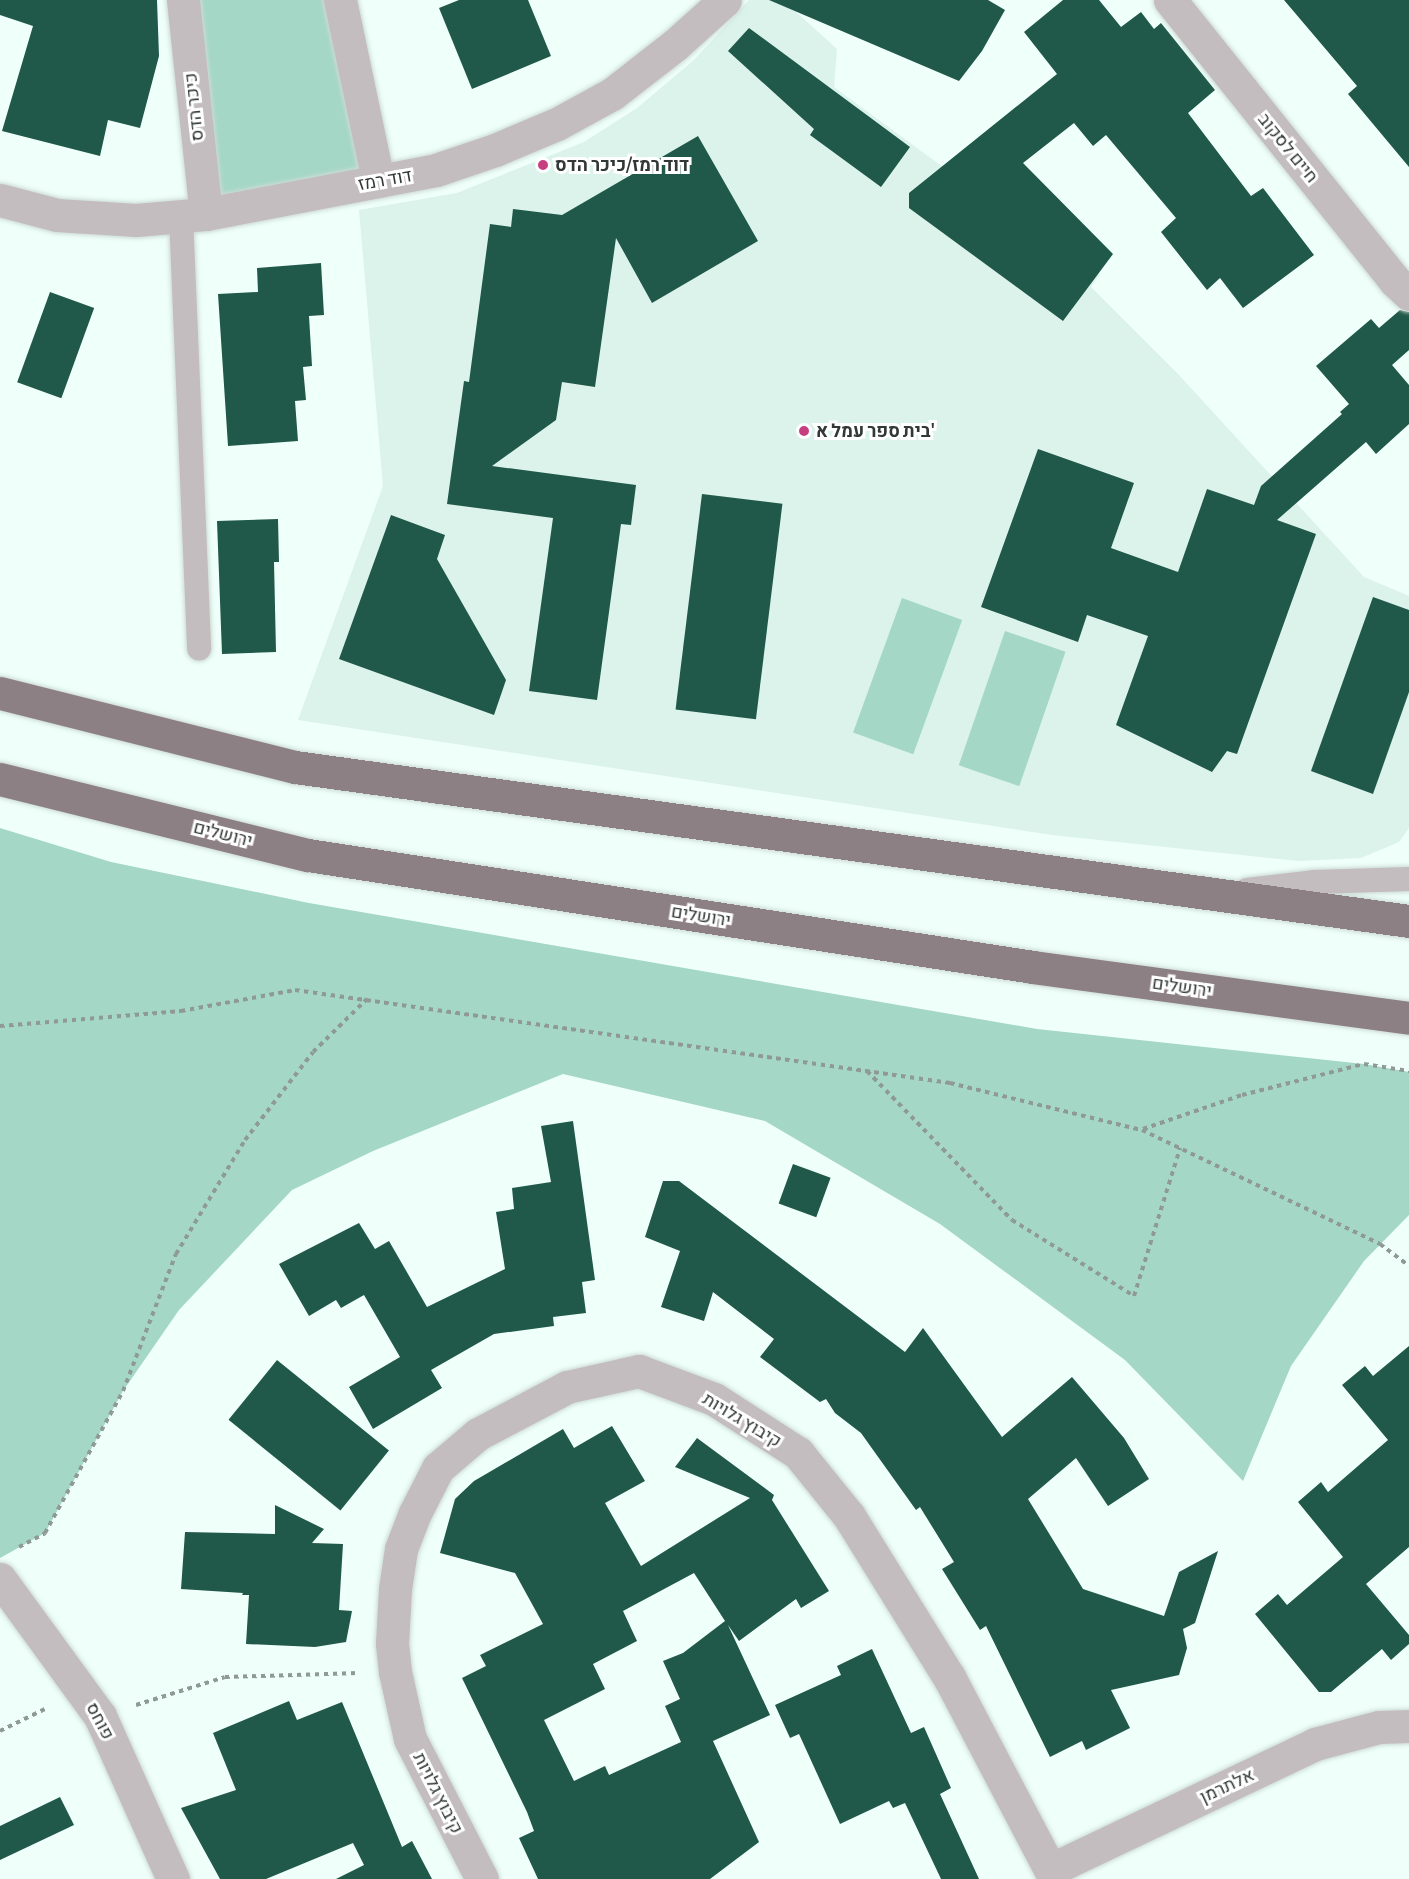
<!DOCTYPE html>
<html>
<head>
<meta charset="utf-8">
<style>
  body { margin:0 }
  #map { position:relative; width:1409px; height:1879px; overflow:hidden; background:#effff9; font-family:Bitter,Heebo,serif }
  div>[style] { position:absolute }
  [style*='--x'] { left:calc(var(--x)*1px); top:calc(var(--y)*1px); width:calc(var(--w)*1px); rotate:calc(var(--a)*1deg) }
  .built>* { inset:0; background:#dbf3ea }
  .green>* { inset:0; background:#a4d7c6; transform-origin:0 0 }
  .building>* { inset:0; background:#205849; transform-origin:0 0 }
  .path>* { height:4px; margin-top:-2px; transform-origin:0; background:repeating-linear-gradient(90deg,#8f9a96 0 4.5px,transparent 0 9px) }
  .roads { filter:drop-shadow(0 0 2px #cddbd6) drop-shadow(0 0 2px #cddbd6) }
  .service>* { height:24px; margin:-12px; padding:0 12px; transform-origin:12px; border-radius:12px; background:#c4bdbf }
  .minor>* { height:33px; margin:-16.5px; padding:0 16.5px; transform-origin:16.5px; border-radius:16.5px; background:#c4bdbf }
  .trunk>* { height:33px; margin:-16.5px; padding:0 16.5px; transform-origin:16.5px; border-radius:16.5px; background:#8c8084 }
  .dots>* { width:16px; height:16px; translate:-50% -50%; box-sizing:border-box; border:3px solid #fff; border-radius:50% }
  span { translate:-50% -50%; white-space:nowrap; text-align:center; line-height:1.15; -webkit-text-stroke:6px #fff; paint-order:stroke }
  .street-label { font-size:18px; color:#323836 }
  .poi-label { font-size:18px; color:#323836; font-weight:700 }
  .left { translate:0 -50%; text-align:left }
</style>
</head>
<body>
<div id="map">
  <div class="built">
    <i style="clip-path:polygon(749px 0,783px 0,837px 49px,834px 87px,996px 206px,1000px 200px,1100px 274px,1091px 287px,1179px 375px,1364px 577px,1409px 596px,1409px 828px,1399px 842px,1361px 858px,1298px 861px,1052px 835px,298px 720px,383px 486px,359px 210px,457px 193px,584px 142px,637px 108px,694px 60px)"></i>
  </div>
  <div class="green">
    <i style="clip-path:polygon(183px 0,340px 0,378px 181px,206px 214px)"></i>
    <i style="left:902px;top:598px;width:64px;height:143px;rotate:20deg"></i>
    <i style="left:1005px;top:631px;width:64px;height:142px;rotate:19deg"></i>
    <i style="clip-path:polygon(0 828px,111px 862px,309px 903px,1037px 1029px,1364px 1064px,1409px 1072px,1409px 1215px,1364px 1261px,1291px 1366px,1243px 1481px,1125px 1360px,940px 1224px,765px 1121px,563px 1074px,373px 1151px,292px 1190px,179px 1310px,123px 1391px,45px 1533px,0 1558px)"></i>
  </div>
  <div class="building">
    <i style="clip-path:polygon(0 0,157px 0,159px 56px,140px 128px,108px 120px,100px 156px,2px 131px,33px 26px,0 15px)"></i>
    <i style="clip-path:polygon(459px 0,528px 0,551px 56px,472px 89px,439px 8px)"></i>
    <i style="clip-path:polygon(769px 0,988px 0,1005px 10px,982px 51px,959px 81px)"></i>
    <i style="clip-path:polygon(1063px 0,1099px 0,1121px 27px,1141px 12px,1154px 29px,1161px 23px,1215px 90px,1188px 113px,1251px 196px,1263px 188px,1314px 255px,1243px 308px,1220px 278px,1207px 290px,1161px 232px,1176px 218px,1106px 135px,1093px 146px,1074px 123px,1023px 163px,1113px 254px,1063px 321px,909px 208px,909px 193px,1057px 74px,1024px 32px)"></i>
    <i style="clip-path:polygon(1284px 0,1409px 0,1409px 167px,1348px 94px,1357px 86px)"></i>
    <i style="clip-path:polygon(749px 28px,910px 147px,881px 187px,810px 135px,814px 129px,728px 51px)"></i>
    <i style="clip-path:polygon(698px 136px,758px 241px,652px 303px,616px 238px,595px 387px,562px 382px,556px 420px,492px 466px,636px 485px,631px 525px,621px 524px,597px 700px,529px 691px,553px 518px,447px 504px,464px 381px,469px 382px,490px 224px,511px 227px,513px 209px,562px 215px)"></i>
    <i style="clip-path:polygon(321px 263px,324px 315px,309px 316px,312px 366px,303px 367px,306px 400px,295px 401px,298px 441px,228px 446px,218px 294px,258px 292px,257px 268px)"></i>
    <i style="left:50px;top:292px;width:47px;height:96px;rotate:20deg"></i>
    <i style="clip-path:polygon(1400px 310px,1409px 312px,1409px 350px,1392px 365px,1409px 385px,1409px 424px,1376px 454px,1366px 442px,1277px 520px,1316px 534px,1237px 754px,1227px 751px,1212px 772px,1116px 725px,1148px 636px,1087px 615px,1078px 642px,981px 607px,1038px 449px,1134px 483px,1111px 548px,1178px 572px,1207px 489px,1254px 505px,1261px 486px,1342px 414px,1340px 412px,1349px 404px,1316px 366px,1371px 319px,1379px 328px)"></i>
    <i style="left:702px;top:494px;width:81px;height:217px;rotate:7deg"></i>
    <i style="clip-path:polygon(391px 515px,445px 535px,437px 559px,506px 680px,494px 715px,339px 659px)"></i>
    <i style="clip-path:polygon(278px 519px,279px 562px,274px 562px,276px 652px,222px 654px,217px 521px)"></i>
    <i style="clip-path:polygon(1373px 597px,1409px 610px,1409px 692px,1373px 794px,1311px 771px)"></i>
    <i style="clip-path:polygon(573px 1121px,595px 1280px,582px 1282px,586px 1313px,553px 1317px,554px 1326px,494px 1334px,431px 1370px,442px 1388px,373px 1429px,349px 1387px,400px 1357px,364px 1295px,341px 1308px,336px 1300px,309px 1316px,279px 1264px,359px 1223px,375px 1249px,389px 1241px,427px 1307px,505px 1269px,496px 1212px,514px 1209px,512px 1188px,551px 1182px,541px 1126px)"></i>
    <i style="left:793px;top:1164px;width:40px;height:42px;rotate:20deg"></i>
    <i style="clip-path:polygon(663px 1181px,679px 1181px,905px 1352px,923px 1328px,1002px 1437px,1072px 1377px,1124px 1438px,1149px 1479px,1108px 1506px,1076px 1458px,1028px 1499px,1083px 1589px,1164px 1616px,1179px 1572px,1218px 1551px,1195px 1623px,1183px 1629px,1187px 1648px,1179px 1675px,1111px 1690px,1130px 1728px,1086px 1750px,1082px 1741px,1050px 1757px,986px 1626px,980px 1630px,942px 1569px,954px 1562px,920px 1507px,916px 1510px,861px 1433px,835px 1413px,826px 1399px,820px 1402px,760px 1357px,774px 1339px,713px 1292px,704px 1321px,661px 1307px,680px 1251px,645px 1237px)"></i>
    <i style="clip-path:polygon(1409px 1346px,1409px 1547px,1366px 1584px,1409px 1635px,1409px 1644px,1391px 1660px,1382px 1649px,1331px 1692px,1319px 1692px,1255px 1614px,1278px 1594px,1287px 1605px,1343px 1557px,1298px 1502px,1321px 1482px,1328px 1492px,1388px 1440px,1342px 1385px,1365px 1366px,1373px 1376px)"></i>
    <i style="left:277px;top:1360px;width:144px;height:77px;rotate:39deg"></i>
    <i style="clip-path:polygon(evenodd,612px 1426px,645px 1481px,605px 1503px,641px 1566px,750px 1498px,675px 1467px,697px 1438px,774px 1495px,772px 1500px,829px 1591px,801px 1608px,796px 1599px,739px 1641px,728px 1625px,770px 1715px,713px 1741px,759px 1842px,710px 1879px,538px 1879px,519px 1838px,534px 1831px,527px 1812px,462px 1678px,486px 1666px,480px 1655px,543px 1624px,515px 1573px,440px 1553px,455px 1499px,474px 1481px,563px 1429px,574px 1448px,612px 1426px,694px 1573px,725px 1621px,683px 1653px,663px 1661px,680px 1699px,665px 1706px,681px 1742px,609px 1775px,605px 1766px,574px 1781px,544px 1720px,605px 1689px,593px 1664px,637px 1641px,623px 1611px,694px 1573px)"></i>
    <i style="clip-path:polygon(275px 1505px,324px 1529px,312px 1543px,343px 1544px,339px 1610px,352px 1611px,346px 1642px,315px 1647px,246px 1644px,249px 1595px,242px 1595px,243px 1593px,181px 1589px,185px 1532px,275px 1534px)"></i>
    <i style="clip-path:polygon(872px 1649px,911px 1733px,924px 1727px,951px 1788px,940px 1794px,979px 1879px,941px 1879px,905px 1803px,893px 1808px,889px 1801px,840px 1824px,799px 1734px,790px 1738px,775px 1705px,841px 1675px,837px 1666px)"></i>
    <i style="clip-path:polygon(289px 1701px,297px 1720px,342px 1702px,402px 1847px,412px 1841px,432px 1879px,336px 1879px,364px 1865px,353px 1843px,266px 1879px,220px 1879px,181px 1808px,236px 1790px,213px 1733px)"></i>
    <i style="clip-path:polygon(60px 1797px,74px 1825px,0 1860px,0 1826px)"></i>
  </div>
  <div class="path">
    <i style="--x:0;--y:1026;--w:182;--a:-4.7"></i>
    <i style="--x:181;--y:1011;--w:116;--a:-10.4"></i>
    <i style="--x:295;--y:990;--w:662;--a:8.08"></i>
    <i style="--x:950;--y:1083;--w:198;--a:13.8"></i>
    <i style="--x:1142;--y:1130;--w:264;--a:25.6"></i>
    <i style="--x:1380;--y:1244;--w:36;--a:37"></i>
    <i style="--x:867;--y:1071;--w:208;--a:45.8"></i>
    <i style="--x:1012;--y:1220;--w:144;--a:31.9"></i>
    <i style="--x:1134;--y:1296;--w:155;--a:-72.7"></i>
    <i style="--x:1143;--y:1129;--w:105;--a:-19"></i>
    <i style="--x:1242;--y:1095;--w:126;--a:-14.3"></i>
    <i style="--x:1364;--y:1064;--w:46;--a:8.8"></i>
    <i style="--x:19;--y:1547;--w:30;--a:-28"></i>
    <i style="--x:45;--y:1533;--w:162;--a:-61.2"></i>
    <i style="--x:123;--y:1391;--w:147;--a:-68.9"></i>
    <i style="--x:176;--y:1254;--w:133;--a:-58.8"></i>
    <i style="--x:245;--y:1140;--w:111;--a:-52.3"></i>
    <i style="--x:313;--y:1052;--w:76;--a:-44.5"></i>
    <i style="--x:136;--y:1705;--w:93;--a:-17.5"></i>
    <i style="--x:225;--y:1677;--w:133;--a:-1.7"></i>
    <i style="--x:0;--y:1731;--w:52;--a:-26.1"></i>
  </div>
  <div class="roads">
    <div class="service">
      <i style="--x:181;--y:216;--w:433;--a:87.6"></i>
      <i style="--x:1247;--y:890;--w:67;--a:-6.8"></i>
      <i style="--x:1314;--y:882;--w:95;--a:-1.8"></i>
    </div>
    <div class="minor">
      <i style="--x:183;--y:0;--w:215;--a:83.9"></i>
      <i style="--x:340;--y:0;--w:185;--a:78.1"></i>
      <i style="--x:1170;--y:0;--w:360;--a:51.3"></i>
      <i style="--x:1395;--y:281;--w:19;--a:43"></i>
      <i style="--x:0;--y:200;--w:59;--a:14.7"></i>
      <i style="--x:57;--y:215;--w:79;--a:3.6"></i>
      <i style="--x:136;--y:220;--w:70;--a:-4.9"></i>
      <i style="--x:206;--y:214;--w:234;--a:-10.8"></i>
      <i style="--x:436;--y:170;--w:62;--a:-18.7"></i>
      <i style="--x:495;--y:150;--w:67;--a:-22.8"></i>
      <i style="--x:557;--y:124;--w:63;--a:-28.6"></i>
      <i style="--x:612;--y:94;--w:80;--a:-37.9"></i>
      <i style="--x:675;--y:45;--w:67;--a:-42"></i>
      <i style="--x:0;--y:1579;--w:170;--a:53.9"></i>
      <i style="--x:100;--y:1716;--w:179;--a:65.9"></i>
      <i style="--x:1052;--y:1869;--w:291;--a:-25.4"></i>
      <i style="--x:1315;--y:1744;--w:66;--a:-14.9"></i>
      <i style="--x:1379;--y:1727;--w:30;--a:-2"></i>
      <i style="--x:482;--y:1879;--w:157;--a:-117.2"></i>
      <i style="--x:410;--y:1739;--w:69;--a:-102.6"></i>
      <i style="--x:395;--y:1672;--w:29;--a:-96"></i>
      <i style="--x:392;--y:1643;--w:54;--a:-86.8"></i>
      <i style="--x:395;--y:1589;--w:40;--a:-81.5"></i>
      <i style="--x:401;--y:1549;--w:39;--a:-69"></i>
      <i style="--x:415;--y:1513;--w:51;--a:-62.9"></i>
      <i style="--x:438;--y:1468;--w:52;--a:-40.4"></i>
      <i style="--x:478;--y:1434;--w:101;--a:-27.8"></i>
      <i style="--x:567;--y:1387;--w:74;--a:-12.5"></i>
      <i style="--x:639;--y:1371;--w:80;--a:20.5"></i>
      <i style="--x:714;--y:1399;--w:100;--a:32.7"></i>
      <i style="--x:798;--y:1453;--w:81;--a:51"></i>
      <i style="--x:849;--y:1516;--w:190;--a:58.2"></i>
      <i style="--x:949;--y:1677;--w:228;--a:62.3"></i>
    </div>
    <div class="trunk">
      <i style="--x:0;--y:693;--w:304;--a:14.1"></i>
      <i style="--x:295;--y:767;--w:1125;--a:7.87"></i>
      <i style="--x:0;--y:779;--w:317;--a:13.9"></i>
      <i style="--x:308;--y:855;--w:734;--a:8.78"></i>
      <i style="--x:1033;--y:967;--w:379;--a:7.7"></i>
    </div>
  </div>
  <div class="dots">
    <i style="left:543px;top:165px;background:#c64080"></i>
    <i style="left:804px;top:431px;background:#c64080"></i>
  </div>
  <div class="street-label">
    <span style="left:194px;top:107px;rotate:-96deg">כיכר הדס</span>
    <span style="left:1288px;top:148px;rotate:51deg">חיים לסקוב</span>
    <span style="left:385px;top:180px;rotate:-10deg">דוד רמז</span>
    <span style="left:223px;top:834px;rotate:14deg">ירושלים</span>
    <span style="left:701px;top:916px;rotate:9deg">ירושלים</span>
    <span style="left:1182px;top:987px;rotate:8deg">ירושלים</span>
    <span style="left:742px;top:1420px;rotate:31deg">קיבוץ גלויות</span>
    <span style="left:100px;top:1721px;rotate:62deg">פוחס</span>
    <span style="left:1227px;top:1786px;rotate:-25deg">אלתרמן</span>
    <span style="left:438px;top:1793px;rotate:63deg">קיבוץ גלויות</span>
  </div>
  <div class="poi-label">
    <span class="left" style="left:555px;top:165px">דוד רמז/כיכר הדס</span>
    <span class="left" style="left:816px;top:431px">בית ספר עמל א'</span>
  </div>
</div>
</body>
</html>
